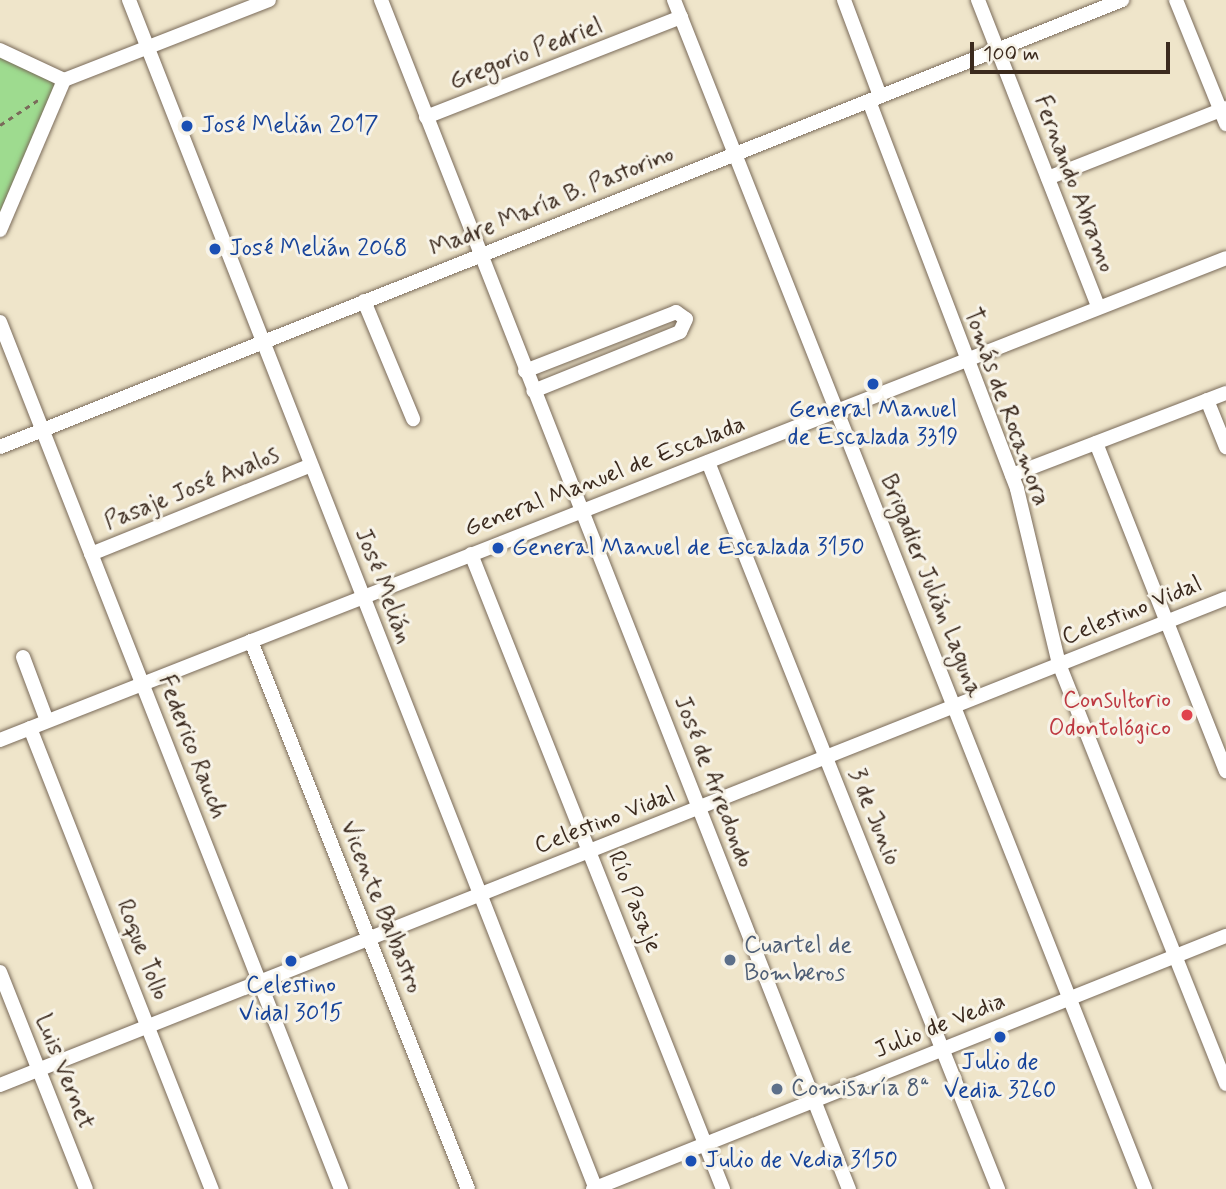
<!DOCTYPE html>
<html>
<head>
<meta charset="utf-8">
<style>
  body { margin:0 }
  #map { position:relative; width:1226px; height:1189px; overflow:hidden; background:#efe5ca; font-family:Mynerve,sans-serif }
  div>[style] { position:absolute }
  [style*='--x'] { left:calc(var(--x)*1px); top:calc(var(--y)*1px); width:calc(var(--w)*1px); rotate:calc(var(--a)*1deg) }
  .green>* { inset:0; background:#9edb8f }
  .path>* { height:2.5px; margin-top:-1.25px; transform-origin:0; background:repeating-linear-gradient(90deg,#7a6b5a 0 5px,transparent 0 10px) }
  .roads { filter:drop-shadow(0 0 2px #7a6b5a) drop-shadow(0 0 2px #7a6b5a) }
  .minor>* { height:14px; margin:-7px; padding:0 7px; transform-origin:7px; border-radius:7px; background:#fff }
  .dots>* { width:19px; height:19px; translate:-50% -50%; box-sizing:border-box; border:4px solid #f7f3e8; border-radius:50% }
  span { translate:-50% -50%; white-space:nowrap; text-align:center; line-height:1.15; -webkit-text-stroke:6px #f7f3e8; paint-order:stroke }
  .street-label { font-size:24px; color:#3b2a1e }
  .transit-label { font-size:24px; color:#164399 }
  .left { translate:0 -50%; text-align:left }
  .health-label { font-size:24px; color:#be3a42 }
  .right { translate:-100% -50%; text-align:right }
  .service-label { font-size:24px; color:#4e5e75 }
  .scale { position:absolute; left:970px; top:42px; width:200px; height:32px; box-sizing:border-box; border:4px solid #3b2a1e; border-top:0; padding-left:9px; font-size:21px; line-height:24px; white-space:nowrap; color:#3b2a1e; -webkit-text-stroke:5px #f7f3e8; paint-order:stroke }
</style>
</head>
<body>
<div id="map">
  <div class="green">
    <i style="clip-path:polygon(0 50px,64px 80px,0 221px)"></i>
  </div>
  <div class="path">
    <i style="--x:0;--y:125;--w:49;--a:-33.4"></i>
  </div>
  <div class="roads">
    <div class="minor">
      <i style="--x:129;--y:0;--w:1277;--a:68.56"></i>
      <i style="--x:381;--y:0;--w:1278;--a:68.52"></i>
      <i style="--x:674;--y:0;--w:1279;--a:68.39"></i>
      <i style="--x:844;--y:0;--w:103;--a:69.4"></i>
      <i style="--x:978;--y:0;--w:329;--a:68.6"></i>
      <i style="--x:1176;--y:0;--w:134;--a:68"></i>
      <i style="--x:0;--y:50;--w:71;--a:25.1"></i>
      <i style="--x:64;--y:80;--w:220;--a:-21.3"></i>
      <i style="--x:869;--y:101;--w:415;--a:69.1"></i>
      <i style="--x:1017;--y:489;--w:180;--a:76.5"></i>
      <i style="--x:1059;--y:664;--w:452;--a:68.3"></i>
      <i style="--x:426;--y:117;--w:274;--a:-21.4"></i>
      <i style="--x:1048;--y:178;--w:191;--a:-21.5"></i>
      <i style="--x:0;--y:230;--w:163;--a:-66.9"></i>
      <i style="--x:364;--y:301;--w:128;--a:67.4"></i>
      <i style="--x:0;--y:322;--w:932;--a:68.53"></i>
      <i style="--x:525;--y:371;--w:162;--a:-21.3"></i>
      <i style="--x:676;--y:312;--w:12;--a:35"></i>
      <i style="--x:686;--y:319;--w:14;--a:115"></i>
      <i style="--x:680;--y:332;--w:158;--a:158.1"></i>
      <i style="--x:1207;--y:400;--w:51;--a:68"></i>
      <i style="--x:1096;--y:443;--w:353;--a:68.4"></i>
      <i style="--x:0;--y:447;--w:1208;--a:-21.72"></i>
      <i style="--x:708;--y:462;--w:783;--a:68.25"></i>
      <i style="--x:1012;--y:475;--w:229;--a:-21"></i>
      <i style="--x:91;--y:554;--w:237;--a:-22"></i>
      <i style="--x:471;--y:554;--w:683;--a:68.35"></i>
      <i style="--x:251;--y:641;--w:589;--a:68.4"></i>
      <i style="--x:23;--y:657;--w:68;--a:69.4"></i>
      <i style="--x:30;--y:728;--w:496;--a:68.5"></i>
      <i style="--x:0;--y:740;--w:1317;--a:-21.46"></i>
      <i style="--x:0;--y:972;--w:233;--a:68.4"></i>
      <i style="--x:0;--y:1085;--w:1319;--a:-21.66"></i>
      <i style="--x:593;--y:1189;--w:682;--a:-21.79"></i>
    </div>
  </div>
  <div class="dots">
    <i style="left:187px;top:126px;background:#1a4fb4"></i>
    <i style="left:215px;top:249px;background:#1a4fb4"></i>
    <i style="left:873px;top:384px;background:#1a4fb4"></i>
    <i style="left:498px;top:548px;background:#1a4fb4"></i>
    <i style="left:1187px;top:715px;background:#e0444e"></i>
    <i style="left:730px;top:960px;background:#5c6f8a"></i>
    <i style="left:291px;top:961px;background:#1a4fb4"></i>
    <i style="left:1000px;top:1037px;background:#1a4fb4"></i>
    <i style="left:777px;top:1089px;background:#5c6f8a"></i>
    <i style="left:691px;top:1161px;background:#1a4fb4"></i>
  </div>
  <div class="street-label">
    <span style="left:526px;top:54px;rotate:-21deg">Gregorio Pedriel</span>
    <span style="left:1074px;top:184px;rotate:69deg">Fernando Abramo</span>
    <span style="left:552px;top:202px;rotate:-22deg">Madre María B. Pastorino</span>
    <span style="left:1006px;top:407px;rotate:70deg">Tomás de Rocamora</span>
    <span style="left:605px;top:477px;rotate:-21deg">General Manuel de Escalada</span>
    <span style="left:192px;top:489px;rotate:-22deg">Pasaje José Avalos</span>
    <span style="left:383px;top:586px;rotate:69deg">José Melián</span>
    <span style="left:931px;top:586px;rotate:68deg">Brigadier Julián Laguna</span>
    <span style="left:1132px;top:611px;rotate:-22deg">Celestino Vidal</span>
    <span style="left:192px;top:747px;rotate:69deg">Federico Rauch</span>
    <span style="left:713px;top:782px;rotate:69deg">José de Arredondo</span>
    <span style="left:874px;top:817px;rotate:68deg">3 de Junio</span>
    <span style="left:605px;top:821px;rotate:-21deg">Celestino Vidal</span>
    <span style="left:634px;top:902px;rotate:68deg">Río Pasaje</span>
    <span style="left:381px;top:907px;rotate:68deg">Vicente Balbastro</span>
    <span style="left:142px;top:950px;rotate:69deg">Roque Tollo</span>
    <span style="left:940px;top:1026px;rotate:-22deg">Julio de Vedia</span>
    <span style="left:64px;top:1072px;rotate:68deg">Luis Vernet</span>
  </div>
  <div class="transit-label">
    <span class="left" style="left:201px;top:126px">José Melián 2017</span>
    <span class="left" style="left:229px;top:249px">José Melián 2068</span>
    <span style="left:873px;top:424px">General Manuel<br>de Escalada 3319</span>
    <span class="left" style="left:512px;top:548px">General Manuel de Escalada 3150</span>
    <span style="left:291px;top:1000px">Celestino<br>Vidal 3015</span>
    <span style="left:1000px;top:1077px">Julio de<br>Vedia 3260</span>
    <span class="left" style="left:705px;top:1161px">Julio de Vedia 3150</span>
  </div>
  <div class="health-label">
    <span class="right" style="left:1171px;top:715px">Consultorio<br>Odontológico</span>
  </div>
  <div class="service-label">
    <span class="left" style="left:744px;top:960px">Cuartel de<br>Bomberos</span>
    <span class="left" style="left:791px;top:1089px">Comisaría 8ª</span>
  </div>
  <div class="scale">100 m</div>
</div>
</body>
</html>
